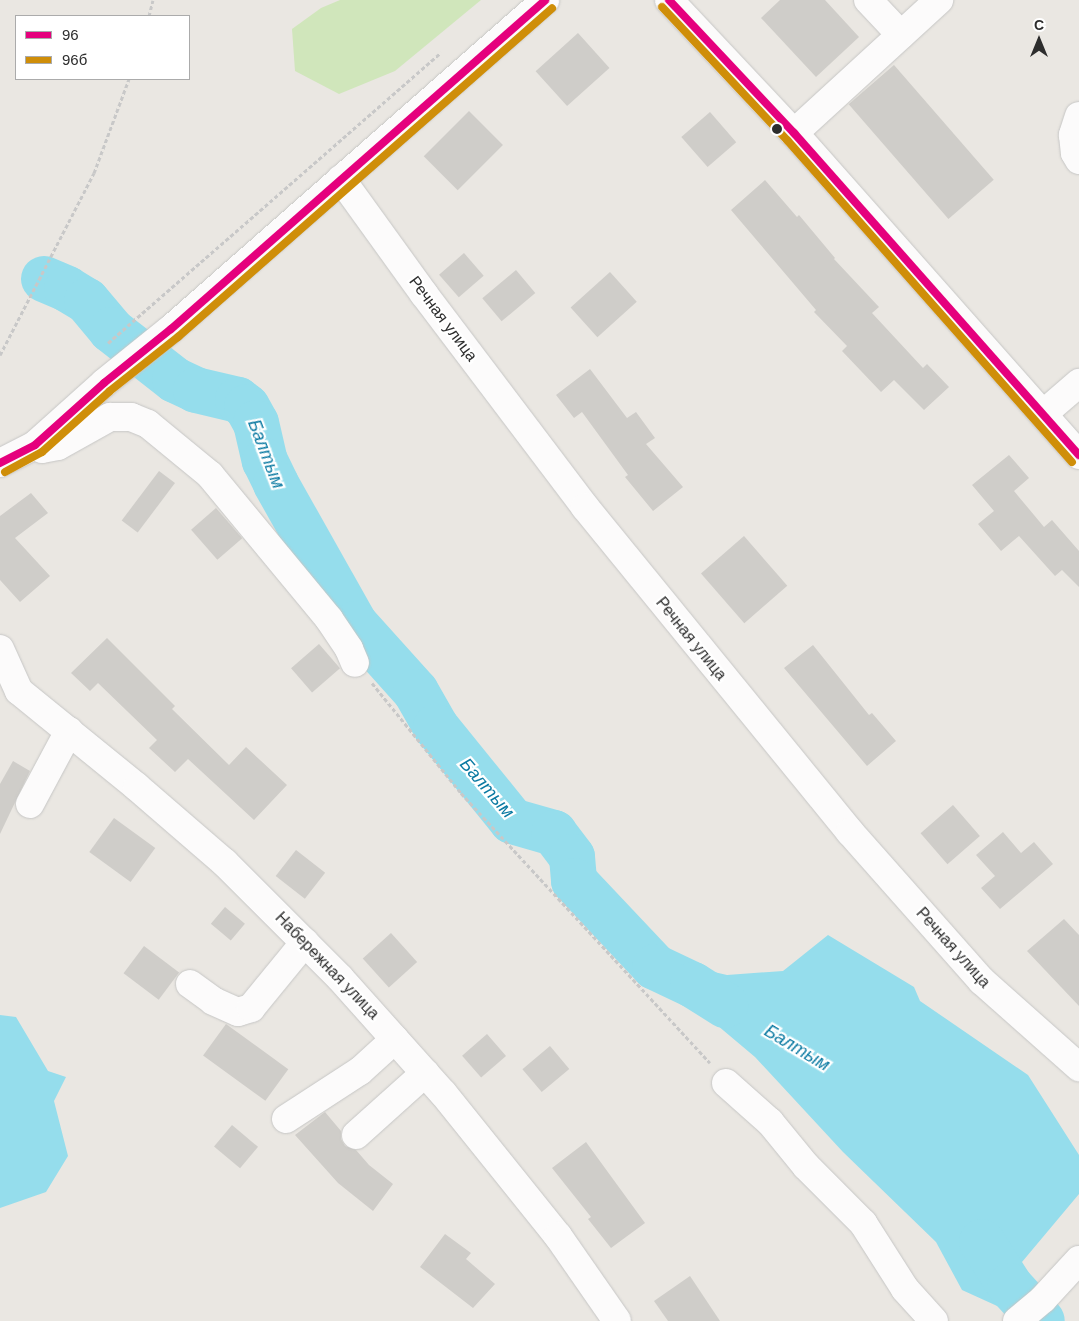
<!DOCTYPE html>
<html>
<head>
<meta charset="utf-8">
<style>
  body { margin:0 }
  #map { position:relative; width:1079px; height:1321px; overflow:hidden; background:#eae7e2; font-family:Arial,sans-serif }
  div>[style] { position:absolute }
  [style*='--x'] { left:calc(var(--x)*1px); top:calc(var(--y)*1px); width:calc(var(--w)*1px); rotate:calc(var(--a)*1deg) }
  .green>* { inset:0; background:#d0e6bb }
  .water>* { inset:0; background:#95ddec }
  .river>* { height:46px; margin:-23px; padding:0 23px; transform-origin:23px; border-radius:23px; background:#95ddec }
  .building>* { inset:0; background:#cfcdc9; transform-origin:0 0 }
  .path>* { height:3px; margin-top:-1.5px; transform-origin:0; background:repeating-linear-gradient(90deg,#c8c8c8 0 4px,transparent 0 6.5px) }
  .roads { filter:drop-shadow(0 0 1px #c6c6c5) drop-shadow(0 0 1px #c6c6c5) }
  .minor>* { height:28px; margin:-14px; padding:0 14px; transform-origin:14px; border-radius:14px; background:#fcfbfb }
  .bus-1>* { height:8px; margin:-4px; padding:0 4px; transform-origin:4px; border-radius:4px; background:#e5007d }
  .bus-2>* { height:8px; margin:-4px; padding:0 4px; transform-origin:4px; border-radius:4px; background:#cf8e09 }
  .dots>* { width:14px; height:14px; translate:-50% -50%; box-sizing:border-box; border:2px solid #fff; border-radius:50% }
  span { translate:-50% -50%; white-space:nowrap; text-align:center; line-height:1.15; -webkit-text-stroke:4.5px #fff; paint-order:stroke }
  .street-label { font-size:16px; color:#2d2d2d }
  .water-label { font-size:18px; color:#0b7aa2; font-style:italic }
  .legend { position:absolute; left:15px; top:15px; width:175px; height:65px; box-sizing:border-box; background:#fff; border:1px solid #ababab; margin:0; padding:6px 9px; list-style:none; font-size:15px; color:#2d2d2d }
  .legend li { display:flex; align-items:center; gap:10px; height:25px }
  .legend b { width:25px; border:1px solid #ababab }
  .north { position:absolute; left:1014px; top:15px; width:50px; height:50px; -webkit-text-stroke:4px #fff; paint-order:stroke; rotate:0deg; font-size:14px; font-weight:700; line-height:20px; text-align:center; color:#2d2d2d }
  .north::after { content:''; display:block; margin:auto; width:18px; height:22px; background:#2d2d2d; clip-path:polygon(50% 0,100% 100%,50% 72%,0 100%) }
</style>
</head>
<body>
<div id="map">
  <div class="green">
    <i style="clip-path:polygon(340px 0,481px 0,395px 71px,339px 94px,295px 71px,292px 29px,321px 8px)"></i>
  </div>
  <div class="water">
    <i style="clip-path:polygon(828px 935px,914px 987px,920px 1001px,1028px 1075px,1079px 1155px,1079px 1194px,1022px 1262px,1022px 1292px,1006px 1310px,962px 1290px,936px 1242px,843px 1152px,755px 1057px,667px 983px,675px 963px,727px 975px,783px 971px)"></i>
    <i style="clip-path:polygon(0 1015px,16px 1017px,48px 1071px,66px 1077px,54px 1101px,68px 1156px,46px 1192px,0 1208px)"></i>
  </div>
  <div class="river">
    <i style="--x:44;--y:279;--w:25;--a:23"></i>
    <i style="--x:67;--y:289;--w:23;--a:31"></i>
    <i style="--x:87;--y:301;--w:38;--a:50"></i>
    <i style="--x:111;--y:330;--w:81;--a:38"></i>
    <i style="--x:175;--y:380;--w:23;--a:25"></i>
    <i style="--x:196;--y:390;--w:43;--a:13.4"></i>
    <i style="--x:238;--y:400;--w:11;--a:38"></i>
    <i style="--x:247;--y:407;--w:18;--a:61"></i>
    <i style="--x:256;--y:423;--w:39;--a:77"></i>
    <i style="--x:265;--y:461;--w:25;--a:64"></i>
    <i style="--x:276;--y:484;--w:161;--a:60.6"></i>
    <i style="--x:355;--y:624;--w:91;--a:48.1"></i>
    <i style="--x:416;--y:692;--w:40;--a:60.3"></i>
    <i style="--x:436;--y:727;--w:121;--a:51"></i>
    <i style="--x:512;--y:821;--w:44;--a:15.9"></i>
    <i style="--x:554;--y:833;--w:30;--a:53"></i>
    <i style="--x:572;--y:857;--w:24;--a:85"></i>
    <i style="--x:574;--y:881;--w:118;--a:46.7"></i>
    <i style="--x:655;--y:967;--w:42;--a:25.3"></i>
    <i style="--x:693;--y:985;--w:38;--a:32"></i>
    <i style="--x:982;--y:1242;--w:52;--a:57.5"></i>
    <i style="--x:1010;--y:1286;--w:47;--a:47.6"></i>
  </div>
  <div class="building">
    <i style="clip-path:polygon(780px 0,825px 0,859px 37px,816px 77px,761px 18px)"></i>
    <i style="left:578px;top:33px;width:47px;height:57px;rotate:48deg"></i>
    <i style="left:894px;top:65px;width:152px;height:60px;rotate:49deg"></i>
    <i style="left:469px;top:111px;width:48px;height:64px;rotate:45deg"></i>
    <i style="left:710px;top:112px;width:40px;height:38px;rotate:49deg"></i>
    <i style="clip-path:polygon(765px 180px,797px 217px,799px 215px,835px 258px,834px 259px,879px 307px,872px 313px,923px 368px,927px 364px,949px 387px,924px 410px,894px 380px,881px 392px,842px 351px,847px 346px,814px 312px,816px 310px,731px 210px)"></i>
    <i style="left:464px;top:253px;width:30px;height:33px;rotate:49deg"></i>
    <i style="left:516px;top:270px;width:30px;height:44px;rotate:50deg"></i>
    <i style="left:610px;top:272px;width:40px;height:53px;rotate:48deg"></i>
    <i style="clip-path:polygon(590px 369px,627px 418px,636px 412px,655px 438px,646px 444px,683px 487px,653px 511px,625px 477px,628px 475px,582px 412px,574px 418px,556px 395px)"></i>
    <i style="clip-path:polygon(1009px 455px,1029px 478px,1014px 491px,1044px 527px,1052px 520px,1079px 551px,1079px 587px,1062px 570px,1055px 576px,1019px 536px,1001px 551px,978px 524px,994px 511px,972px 485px)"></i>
    <i style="left:159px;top:471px;width:20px;height:62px;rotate:37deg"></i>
    <i style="clip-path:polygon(31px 493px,48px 513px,15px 538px,50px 576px,20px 602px,0 580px,0 516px)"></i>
    <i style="left:216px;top:508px;width:40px;height:33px;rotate:49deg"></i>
    <i style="left:744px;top:536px;width:66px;height:57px;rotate:49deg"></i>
    <i style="clip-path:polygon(107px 638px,175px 706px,172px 709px,229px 765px,246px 747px,287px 785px,254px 820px,188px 759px,175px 772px,149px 748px,157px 740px,98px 683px,90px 691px,71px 673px)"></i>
    <i style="left:319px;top:644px;width:32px;height:37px;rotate:49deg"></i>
    <i style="clip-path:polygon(813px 645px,869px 715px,872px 713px,896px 741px,867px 766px,784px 668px)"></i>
    <i style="clip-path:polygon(13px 761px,30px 771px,0 834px,0 784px)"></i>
    <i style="left:953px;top:805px;width:41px;height:43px;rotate:49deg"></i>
    <i style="left:114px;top:818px;width:51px;height:42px;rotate:36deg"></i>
    <i style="clip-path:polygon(1003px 832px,1021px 853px,1034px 842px,1053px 864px,1000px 909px,981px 888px,995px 876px,976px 855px)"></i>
    <i style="left:296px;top:850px;width:37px;height:33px;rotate:38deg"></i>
    <i style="left:225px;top:907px;width:26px;height:22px;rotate:40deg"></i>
    <i style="clip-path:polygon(1064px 919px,1079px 935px,1079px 1006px,1027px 951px)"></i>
    <i style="left:391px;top:933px;width:39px;height:38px;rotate:48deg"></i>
    <i style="left:144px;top:946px;width:44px;height:34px;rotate:37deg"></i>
    <i style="left:226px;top:1024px;width:77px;height:39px;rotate:36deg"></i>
    <i style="left:487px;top:1034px;width:29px;height:33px;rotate:49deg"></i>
    <i style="left:550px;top:1046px;width:30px;height:36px;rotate:50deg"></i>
    <i style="clip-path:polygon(325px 1112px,341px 1131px,341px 1139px,345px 1146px,356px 1150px,369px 1165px,393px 1184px,373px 1211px,338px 1183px,295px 1135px)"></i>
    <i style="left:232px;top:1125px;width:34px;height:28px;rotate:40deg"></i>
    <i style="clip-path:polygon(586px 1142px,645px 1223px,611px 1248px,588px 1219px,591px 1217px,552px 1168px)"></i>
    <i style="clip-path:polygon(445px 1234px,471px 1253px,466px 1259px,495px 1284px,473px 1308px,420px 1267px)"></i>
    <i style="clip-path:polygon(690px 1276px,720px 1321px,668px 1321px,654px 1301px)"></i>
  </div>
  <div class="path">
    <i style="--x:149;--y:16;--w:16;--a:-76"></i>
    <i style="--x:108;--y:343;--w:442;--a:-41.1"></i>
    <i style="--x:0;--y:355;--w:205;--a:-62.7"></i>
    <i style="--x:94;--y:173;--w:100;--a:-69.6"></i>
    <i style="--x:372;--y:683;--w:141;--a:51"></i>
    <i style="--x:461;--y:793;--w:367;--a:47.3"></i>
  </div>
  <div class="roads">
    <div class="minor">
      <i style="--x:669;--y:0;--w:183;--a:46.8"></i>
      <i style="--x:794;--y:133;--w:430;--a:48.5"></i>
      <i style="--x:868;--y:0;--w:48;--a:46.7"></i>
      <i style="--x:1079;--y:116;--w:20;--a:108"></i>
      <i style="--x:1073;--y:135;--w:18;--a:84"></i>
      <i style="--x:1075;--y:153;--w:8;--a:60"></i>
      <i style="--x:794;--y:133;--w:197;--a:-42.5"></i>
      <i style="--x:341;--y:179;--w:142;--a:54.2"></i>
      <i style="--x:424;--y:294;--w:267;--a:52.9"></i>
      <i style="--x:585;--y:507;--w:419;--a:50.8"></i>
      <i style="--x:850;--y:832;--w:199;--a:48.5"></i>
      <i style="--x:982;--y:981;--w:130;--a:41.6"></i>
      <i style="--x:1043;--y:414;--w:48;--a:-40.7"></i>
      <i style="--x:38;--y:447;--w:4;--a:27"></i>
      <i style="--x:42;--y:449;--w:16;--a:-11"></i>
      <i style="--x:58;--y:446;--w:60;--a:-29.1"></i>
      <i style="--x:110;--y:417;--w:21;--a:0"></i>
      <i style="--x:131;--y:417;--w:18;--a:22"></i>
      <i style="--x:148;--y:424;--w:80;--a:39.4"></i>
      <i style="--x:210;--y:475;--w:187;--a:50.4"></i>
      <i style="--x:329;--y:619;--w:36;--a:56"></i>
      <i style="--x:349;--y:649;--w:15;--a:67"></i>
      <i style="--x:0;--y:463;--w:39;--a:-27"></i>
      <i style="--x:35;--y:445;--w:93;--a:-41.9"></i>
      <i style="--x:104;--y:383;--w:86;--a:-38.9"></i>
      <i style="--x:171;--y:329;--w:498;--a:-41.3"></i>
      <i style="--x:0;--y:649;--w:46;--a:65.7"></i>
      <i style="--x:19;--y:691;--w:152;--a:39.1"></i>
      <i style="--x:137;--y:787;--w:115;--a:40.8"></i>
      <i style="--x:224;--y:862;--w:164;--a:45"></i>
      <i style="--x:340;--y:978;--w:154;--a:48.2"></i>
      <i style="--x:443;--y:1093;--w:184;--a:51.2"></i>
      <i style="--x:558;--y:1236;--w:103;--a:55.2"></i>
      <i style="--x:30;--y:804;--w:83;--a:-61.9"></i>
      <i style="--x:190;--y:984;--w:29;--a:36"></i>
      <i style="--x:213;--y:1001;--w:27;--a:24"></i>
      <i style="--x:238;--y:1012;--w:14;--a:-17"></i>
      <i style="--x:251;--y:1008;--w:85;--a:-50.7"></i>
      <i style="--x:726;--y:1083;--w:59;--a:41.6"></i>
      <i style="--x:770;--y:1122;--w:57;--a:50.7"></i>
      <i style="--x:806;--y:1166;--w:81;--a:45"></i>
      <i style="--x:863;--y:1223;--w:78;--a:57.5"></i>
      <i style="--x:905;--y:1289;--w:43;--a:47.8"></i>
      <i style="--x:286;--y:1119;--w:88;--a:-33"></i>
      <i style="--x:360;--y:1071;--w:47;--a:-42.4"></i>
      <i style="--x:356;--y:1135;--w:93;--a:-41.9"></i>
      <i style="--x:1017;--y:1321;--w:34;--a:-40"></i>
      <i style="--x:1043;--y:1299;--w:53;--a:-47.3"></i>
    </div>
  </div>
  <div class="bus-1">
    <i style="--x:669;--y:0;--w:183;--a:46.8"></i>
    <i style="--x:794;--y:133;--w:430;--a:48.5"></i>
    <i style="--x:0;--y:463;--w:39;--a:-27"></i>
    <i style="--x:35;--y:445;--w:93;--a:-41.9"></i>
    <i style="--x:104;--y:383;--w:86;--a:-38.9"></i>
    <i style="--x:171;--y:329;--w:498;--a:-41.3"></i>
  </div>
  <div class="bus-2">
    <i style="--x:662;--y:7;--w:183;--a:46.8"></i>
    <i style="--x:787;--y:140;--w:430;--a:48.5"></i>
    <i style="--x:5;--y:472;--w:42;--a:-28.4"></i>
    <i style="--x:42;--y:452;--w:91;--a:-41.9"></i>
    <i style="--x:110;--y:391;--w:87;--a:-38.5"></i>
    <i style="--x:178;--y:337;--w:498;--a:-41.3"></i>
  </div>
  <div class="dots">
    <i style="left:777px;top:129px;background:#2d2d2d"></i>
  </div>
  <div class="street-label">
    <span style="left:443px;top:319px;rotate:53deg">Речная улица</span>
    <span style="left:691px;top:639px;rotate:51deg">Речная улица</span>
    <span style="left:953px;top:948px;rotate:48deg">Речная улица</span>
    <span style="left:327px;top:966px;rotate:46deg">Набережная улица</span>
  </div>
  <div class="water-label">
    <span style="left:266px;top:454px;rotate:69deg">Балтым</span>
    <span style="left:487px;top:788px;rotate:49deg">Балтым</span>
    <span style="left:797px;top:1048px;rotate:31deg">Балтым</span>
  </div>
  <ul class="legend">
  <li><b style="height:6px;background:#e5007d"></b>96</li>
  <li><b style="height:6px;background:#cf8e09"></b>96б</li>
  </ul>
  <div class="north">С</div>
</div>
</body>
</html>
